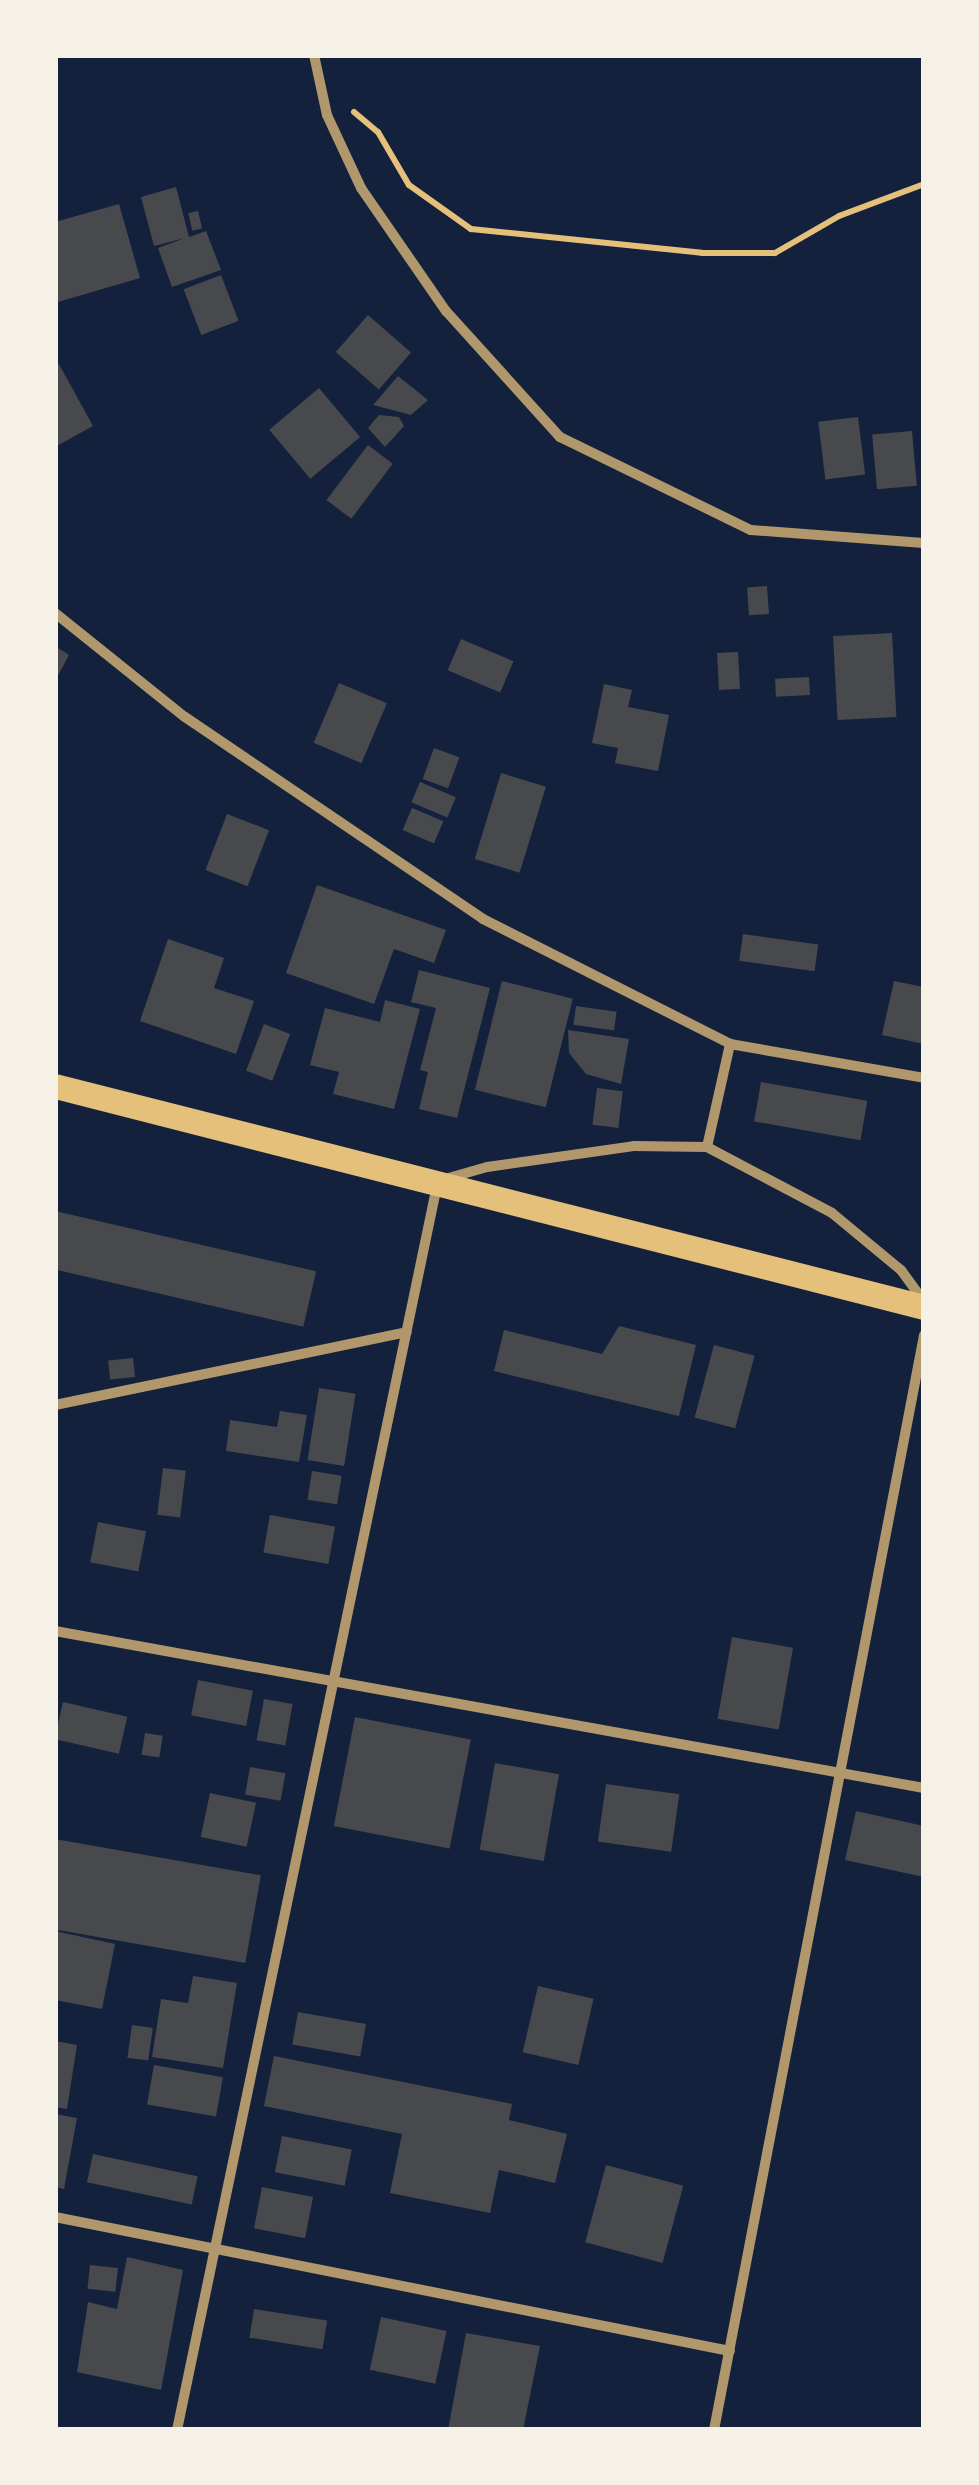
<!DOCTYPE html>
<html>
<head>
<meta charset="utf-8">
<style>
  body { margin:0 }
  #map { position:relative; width:979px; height:2485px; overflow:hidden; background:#14213d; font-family:"Fira Sans Condensed",sans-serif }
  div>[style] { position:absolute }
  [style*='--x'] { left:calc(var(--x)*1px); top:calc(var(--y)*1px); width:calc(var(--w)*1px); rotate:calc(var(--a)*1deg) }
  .building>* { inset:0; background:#48494c; transform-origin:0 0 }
  .path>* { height:6px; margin:-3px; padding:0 3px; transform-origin:3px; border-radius:3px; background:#e5c07b }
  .minor>* { height:10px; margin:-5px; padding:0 5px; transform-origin:5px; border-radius:5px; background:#b1986c }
  .primary>* { height:25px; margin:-12.5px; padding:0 12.5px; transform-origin:12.5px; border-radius:12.5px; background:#e5c07b }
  span { translate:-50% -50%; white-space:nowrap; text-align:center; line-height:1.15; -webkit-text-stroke:10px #f6f1e7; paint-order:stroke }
  .frame { position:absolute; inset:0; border:58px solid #f6f1e7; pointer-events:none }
</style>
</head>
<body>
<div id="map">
  <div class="building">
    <i style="clip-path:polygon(176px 187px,189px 237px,206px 231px,221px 270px,172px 287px,158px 248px,185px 238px,154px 246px,141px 197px)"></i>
    <i style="clip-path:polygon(119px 204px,140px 278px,58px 302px,55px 222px)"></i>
    <i style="left:198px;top:211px;width:18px;height:10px;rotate:77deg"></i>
    <i style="left:221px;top:275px;width:49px;height:40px;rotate:69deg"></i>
    <i style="left:368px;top:315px;width:57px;height:49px;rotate:41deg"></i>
    <i style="clip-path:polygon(55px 357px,93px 426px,55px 447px)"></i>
    <i style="clip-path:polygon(398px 376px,428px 400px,411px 415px,373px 405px)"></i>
    <i style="left:319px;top:388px;width:64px;height:65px;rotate:50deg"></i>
    <i style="clip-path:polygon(379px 415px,399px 417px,404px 426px,385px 447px,368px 428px)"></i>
    <i style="left:858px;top:417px;width:58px;height:40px;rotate:83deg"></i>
    <i style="left:912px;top:431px;width:55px;height:40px;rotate:85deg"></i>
    <i style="left:368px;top:445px;width:31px;height:69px;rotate:37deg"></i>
    <i style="left:767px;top:586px;width:28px;height:20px;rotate:86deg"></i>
    <i style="left:892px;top:633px;width:84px;height:59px;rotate:87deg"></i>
    <i style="left:461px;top:639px;width:57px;height:34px;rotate:23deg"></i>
    <i style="clip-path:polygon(55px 646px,69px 655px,55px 681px)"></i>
    <i style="left:738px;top:652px;width:37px;height:21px;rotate:87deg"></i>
    <i style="left:809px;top:677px;width:18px;height:34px;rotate:87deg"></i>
    <i style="left:339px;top:683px;width:52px;height:65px;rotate:23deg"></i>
    <i style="clip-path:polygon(604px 684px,632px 690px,628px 707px,669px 715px,658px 771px,615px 763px,618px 748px,592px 743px)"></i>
    <i style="left:434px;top:748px;width:27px;height:33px;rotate:20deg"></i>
    <i style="left:501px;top:773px;width:47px;height:90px;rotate:17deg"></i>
    <i style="left:420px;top:782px;width:39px;height:22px;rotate:23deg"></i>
    <i style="left:412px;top:808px;width:34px;height:24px;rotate:23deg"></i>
    <i style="left:227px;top:814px;width:45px;height:60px;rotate:21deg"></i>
    <i style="clip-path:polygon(317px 885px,446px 930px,434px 963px,394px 949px,374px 1004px,286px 973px)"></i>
    <i style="left:743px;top:934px;width:76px;height:27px;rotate:8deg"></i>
    <i style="clip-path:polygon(168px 939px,224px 958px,214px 988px,254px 1001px,236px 1054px,140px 1021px)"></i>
    <i style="clip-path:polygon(419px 970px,490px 988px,457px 1118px,419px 1109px,428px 1072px,420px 1070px,436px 1008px,411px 1002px)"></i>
    <i style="left:502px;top:981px;width:73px;height:112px;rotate:14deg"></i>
    <i style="clip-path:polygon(894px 981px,924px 987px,924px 1044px,882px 1035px)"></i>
    <i style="clip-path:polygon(385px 1000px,420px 1009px,394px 1109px,333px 1094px,339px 1072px,310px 1065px,325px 1008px,380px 1022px)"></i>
    <i style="left:576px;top:1006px;width:41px;height:19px;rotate:8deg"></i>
    <i style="left:264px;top:1024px;width:28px;height:50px;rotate:21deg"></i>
    <i style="clip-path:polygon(568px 1030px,629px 1039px,621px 1084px,586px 1074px,569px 1053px)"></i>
    <i style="left:761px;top:1082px;width:108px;height:40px;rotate:10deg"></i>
    <i style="left:597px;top:1088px;width:26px;height:37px;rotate:7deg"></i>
    <i style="left:55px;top:1211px;width:268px;height:57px;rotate:13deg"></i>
    <i style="clip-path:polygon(619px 1326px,696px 1345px,679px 1416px,494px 1371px,504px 1330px,602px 1354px)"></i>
    <i style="left:714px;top:1345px;width:42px;height:75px;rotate:15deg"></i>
    <i style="left:133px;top:1358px;width:19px;height:25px;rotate:84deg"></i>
    <i style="left:319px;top:1388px;width:37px;height:73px;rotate:9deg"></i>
    <i style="clip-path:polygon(280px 1411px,307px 1415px,299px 1462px,226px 1451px,230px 1420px,277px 1427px)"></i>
    <i style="left:163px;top:1468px;width:23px;height:47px;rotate:7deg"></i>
    <i style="left:312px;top:1471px;width:30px;height:29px;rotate:9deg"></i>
    <i style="left:270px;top:1515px;width:66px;height:38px;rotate:10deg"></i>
    <i style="left:98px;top:1522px;width:49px;height:41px;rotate:11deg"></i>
    <i style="left:732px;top:1637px;width:62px;height:83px;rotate:10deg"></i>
    <i style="left:198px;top:1680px;width:56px;height:36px;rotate:11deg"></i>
    <i style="left:264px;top:1699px;width:29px;height:42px;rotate:10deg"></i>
    <i style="left:63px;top:1702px;width:66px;height:38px;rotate:13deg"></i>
    <i style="left:355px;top:1717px;width:118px;height:111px;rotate:11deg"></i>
    <i style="left:145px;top:1733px;width:18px;height:22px;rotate:9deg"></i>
    <i style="left:495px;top:1763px;width:65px;height:88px;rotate:10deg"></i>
    <i style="left:250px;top:1767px;width:36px;height:28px;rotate:10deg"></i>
    <i style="left:606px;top:1784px;width:74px;height:58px;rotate:8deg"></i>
    <i style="left:210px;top:1793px;width:47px;height:45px;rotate:12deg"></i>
    <i style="clip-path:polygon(856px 1811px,924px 1826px,924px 1877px,845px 1860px)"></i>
    <i style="left:55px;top:1839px;width:209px;height:89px;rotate:10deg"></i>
    <i style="clip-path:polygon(55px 1931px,115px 1944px,102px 2009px,55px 2000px)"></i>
    <i style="clip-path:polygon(193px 1976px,237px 1983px,223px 2068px,152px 2057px,161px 1999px,188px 2003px)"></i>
    <i style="left:538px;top:1986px;width:57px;height:68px;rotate:13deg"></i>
    <i style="left:298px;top:2012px;width:69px;height:33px;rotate:10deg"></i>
    <i style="left:132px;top:2025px;width:21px;height:33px;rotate:8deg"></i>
    <i style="clip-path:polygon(55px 2041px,77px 2045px,67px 2109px,55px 2107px)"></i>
    <i style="clip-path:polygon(274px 2056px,512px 2104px,509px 2120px,567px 2134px,555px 2183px,499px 2170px,490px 2213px,390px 2193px,402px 2134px,264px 2106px)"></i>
    <i style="left:154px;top:2065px;width:70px;height:40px;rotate:10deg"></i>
    <i style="clip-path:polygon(55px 2114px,77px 2118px,64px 2189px,55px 2187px)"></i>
    <i style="left:282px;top:2136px;width:71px;height:37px;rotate:11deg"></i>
    <i style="left:93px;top:2154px;width:107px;height:29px;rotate:12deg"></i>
    <i style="left:606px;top:2165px;width:80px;height:80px;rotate:15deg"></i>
    <i style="left:262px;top:2187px;width:52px;height:42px;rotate:11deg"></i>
    <i style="clip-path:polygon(127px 2257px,183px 2270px,161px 2390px,77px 2372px,88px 2302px,117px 2309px)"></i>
    <i style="left:90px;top:2265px;width:28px;height:24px;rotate:6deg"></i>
    <i style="left:254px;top:2309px;width:74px;height:29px;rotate:9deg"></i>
    <i style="left:381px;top:2317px;width:67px;height:54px;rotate:12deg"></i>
    <i style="clip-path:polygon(466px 2333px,540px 2346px,523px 2430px,448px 2430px)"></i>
  </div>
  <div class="path">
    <i style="--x:354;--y:112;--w:31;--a:40"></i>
    <i style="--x:378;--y:132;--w:61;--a:59.7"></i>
    <i style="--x:409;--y:185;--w:76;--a:35.4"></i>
    <i style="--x:471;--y:229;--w:232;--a:5.9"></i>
    <i style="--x:702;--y:253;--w:73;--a:0"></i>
    <i style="--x:775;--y:253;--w:74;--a:-30"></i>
    <i style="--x:839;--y:216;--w:91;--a:-20.6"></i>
  </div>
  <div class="minor">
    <i style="--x:314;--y:55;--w:61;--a:77.8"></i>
    <i style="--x:327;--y:115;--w:81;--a:65"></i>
    <i style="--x:361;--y:188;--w:150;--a:55.4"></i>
    <i style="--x:446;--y:311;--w:170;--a:47.9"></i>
    <i style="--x:560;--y:437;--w:212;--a:26"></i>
    <i style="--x:751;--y:530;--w:173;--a:4.3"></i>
    <i style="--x:55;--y:613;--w:166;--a:38.7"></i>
    <i style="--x:185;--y:717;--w:360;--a:34.1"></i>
    <i style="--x:483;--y:919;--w:277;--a:26.8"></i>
    <i style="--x:730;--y:1044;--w:197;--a:9.9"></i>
    <i style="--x:707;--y:1147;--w:106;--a:-77.4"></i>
    <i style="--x:55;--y:1405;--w:359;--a:-11.7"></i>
    <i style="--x:55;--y:1631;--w:883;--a:10.24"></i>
    <i style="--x:55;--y:2217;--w:688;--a:11.23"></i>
    <i style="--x:177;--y:2430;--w:1276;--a:-78.2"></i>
    <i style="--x:438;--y:1181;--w:51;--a:-15.9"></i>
    <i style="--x:487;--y:1167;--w:148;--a:-8.1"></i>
    <i style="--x:634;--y:1146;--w:73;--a:0.8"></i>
    <i style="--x:707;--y:1147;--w:141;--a:27.8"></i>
    <i style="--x:832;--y:1213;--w:89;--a:39.6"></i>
    <i style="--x:901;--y:1270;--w:37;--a:54"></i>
    <i style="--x:714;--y:2430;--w:1115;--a:-79.14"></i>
  </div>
  <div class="primary">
    <i style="--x:55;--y:1086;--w:897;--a:14.27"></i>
  </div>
  <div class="frame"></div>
</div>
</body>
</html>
